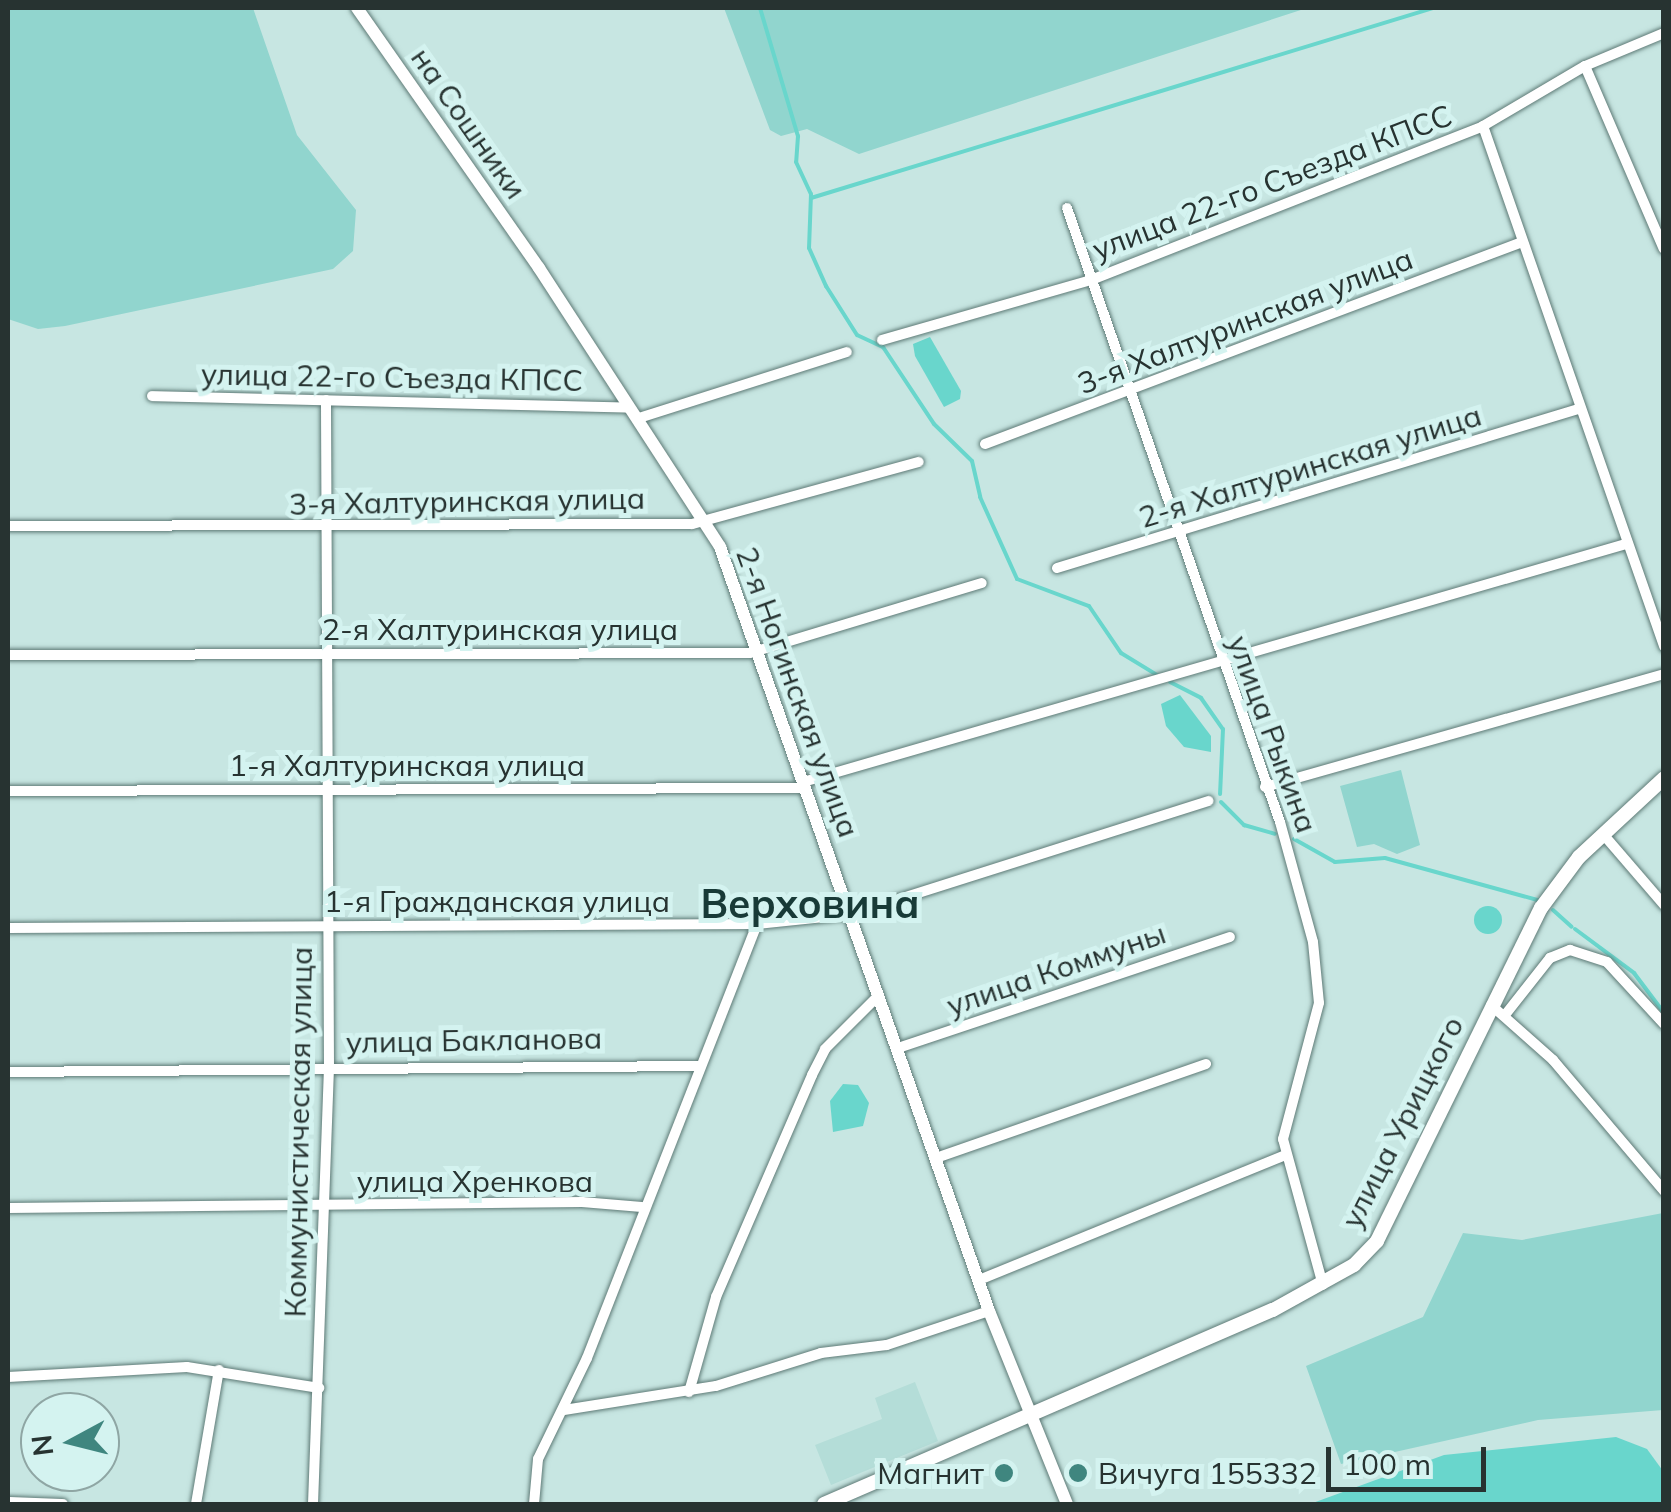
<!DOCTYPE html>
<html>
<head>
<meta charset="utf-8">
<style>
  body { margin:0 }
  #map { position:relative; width:1671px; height:1512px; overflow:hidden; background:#c7e6e2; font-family:Mulish,sans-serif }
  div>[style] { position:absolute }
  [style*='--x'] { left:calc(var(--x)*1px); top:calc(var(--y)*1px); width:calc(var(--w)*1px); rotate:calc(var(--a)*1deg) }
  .built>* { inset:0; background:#b4ddd8 }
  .green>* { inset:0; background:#91d5ce }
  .water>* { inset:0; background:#69d6cc }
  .round { border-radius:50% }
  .stream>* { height:4px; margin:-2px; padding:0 2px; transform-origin:2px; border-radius:2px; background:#69d6cc }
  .roads { filter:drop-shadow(0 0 2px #5e7a76) drop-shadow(0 0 2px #5e7a76) }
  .minor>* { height:10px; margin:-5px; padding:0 5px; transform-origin:5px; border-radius:5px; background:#fff }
  .tertiary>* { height:12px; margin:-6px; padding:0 6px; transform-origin:6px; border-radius:6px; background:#fff }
  .secondary>* { height:14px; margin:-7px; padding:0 7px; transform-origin:7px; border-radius:7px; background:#fff }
  .dots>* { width:28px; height:28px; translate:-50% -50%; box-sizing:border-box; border:5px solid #d4f3f0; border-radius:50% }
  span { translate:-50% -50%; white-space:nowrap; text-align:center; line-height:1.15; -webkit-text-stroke:10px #d4f3f0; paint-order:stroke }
  .street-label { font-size:30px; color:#273331 }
  .poi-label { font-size:30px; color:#273331 }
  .right { translate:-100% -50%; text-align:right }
  .left { translate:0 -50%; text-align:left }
  .district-label { font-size:40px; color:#183a37; font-weight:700 }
  .frame { position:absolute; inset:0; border:10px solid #273331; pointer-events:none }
  .north { position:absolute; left:20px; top:1392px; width:100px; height:100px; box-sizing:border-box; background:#d4f3f0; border:2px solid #8fa6a4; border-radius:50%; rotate:263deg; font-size:28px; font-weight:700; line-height:40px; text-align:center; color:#273331 }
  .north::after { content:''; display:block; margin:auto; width:35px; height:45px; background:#3f867f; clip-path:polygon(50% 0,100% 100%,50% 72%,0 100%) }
  .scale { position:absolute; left:1326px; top:1447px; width:160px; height:45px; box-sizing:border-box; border:5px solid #273331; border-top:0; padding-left:12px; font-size:30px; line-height:35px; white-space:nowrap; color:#273331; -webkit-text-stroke:8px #d4f3f0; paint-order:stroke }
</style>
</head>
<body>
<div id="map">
  <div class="built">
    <i style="clip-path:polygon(915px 1382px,938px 1441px,831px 1485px,815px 1445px,882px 1419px,875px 1398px)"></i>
  </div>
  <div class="green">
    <i style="clip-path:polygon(8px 8px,253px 8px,297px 135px,356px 210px,353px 251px,333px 269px,65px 326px,38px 329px,8px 319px)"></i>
    <i style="clip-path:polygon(724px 8px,1307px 8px,859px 154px,807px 129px,781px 136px,770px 130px)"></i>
    <i style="clip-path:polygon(1401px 770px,1420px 845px,1397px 854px,1374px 844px,1357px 847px,1340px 786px)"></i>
    <i style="clip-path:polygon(1663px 1213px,1663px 1410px,1538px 1420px,1341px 1464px,1306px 1366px,1423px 1317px,1463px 1233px,1522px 1240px)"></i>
  </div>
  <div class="water">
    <i style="clip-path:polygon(930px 337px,961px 391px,960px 399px,944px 407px,915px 356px,913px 344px)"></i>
    <i style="clip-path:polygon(1180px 695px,1211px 736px,1211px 752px,1184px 747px,1166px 726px,1161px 704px)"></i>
    <i class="round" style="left:1474px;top:906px;width:28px;height:28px"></i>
    <i style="clip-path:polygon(843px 1084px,858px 1085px,869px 1103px,863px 1126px,833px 1132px,830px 1101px)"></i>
    <i style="clip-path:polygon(1616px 1437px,1647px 1449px,1663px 1471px,1663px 1504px,1310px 1504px,1444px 1455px)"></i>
  </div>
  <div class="stream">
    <i style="--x:760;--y:8;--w:134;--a:73.5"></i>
    <i style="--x:798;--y:136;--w:26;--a:94"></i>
    <i style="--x:796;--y:162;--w:35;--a:65"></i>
    <i style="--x:811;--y:194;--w:54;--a:92.1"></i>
    <i style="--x:809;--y:248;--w:42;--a:65.9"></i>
    <i style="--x:826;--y:286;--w:58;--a:57.7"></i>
    <i style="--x:857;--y:335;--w:29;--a:25"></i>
    <i style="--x:883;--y:347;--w:92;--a:56.5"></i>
    <i style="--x:934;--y:424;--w:53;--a:44.2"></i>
    <i style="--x:972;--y:461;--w:37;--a:77"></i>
    <i style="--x:980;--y:497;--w:90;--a:65.7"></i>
    <i style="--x:1017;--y:579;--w:77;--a:20.6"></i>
    <i style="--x:1089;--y:606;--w:57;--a:55.8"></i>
    <i style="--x:1121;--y:653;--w:42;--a:31.4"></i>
    <i style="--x:811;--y:198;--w:650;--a:-16.99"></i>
    <i style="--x:1170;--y:682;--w:35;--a:27"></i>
    <i style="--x:1201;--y:698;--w:38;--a:55"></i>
    <i style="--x:1223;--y:729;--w:65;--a:92.6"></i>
    <i style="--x:1221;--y:802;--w:33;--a:45"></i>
    <i style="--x:1244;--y:825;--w:32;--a:16"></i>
    <i style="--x:1294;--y:839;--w:47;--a:29.3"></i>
    <i style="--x:1335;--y:862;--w:50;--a:-4.6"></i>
    <i style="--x:1385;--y:858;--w:159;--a:15.4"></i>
    <i style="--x:1553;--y:910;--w:25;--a:42"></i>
    <i style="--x:1575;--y:929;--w:74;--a:36.7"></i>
    <i style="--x:1634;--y:973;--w:50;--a:53.1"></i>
    <i style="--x:1663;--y:1430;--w:1;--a:0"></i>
  </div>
  <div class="roads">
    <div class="minor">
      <i style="--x:1585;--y:66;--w:199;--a:66.7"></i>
      <i style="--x:1483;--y:126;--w:551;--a:70.81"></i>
      <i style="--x:1067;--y:208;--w:650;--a:70.87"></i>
      <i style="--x:1280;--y:822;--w:124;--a:74.6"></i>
      <i style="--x:1313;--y:942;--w:61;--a:84.4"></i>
      <i style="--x:1319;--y:1003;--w:141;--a:104.8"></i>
      <i style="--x:1283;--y:1139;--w:151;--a:74.7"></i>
      <i style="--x:882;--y:340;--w:217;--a:-16"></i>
      <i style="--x:1091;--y:280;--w:421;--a:-21.4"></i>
      <i style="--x:1483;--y:126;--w:118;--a:-30.5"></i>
      <i style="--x:1585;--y:66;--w:86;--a:-22.7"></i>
      <i style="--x:152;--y:396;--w:478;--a:1.4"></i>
      <i style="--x:639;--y:418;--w:218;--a:-17.6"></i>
      <i style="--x:985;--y:444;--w:574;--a:-20.61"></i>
      <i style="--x:8;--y:526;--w:684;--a:-0.17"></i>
      <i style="--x:692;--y:524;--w:235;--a:-15.3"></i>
      <i style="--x:1057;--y:568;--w:545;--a:-16.97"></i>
      <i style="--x:8;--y:655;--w:742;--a:-0.15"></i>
      <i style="--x:750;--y:653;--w:242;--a:-16.8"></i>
      <i style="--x:803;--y:782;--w:857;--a:-16.13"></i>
      <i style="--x:1265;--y:787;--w:415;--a:-15.8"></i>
      <i style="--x:8;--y:791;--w:798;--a:-0.22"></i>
      <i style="--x:1603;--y:834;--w:94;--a:49.3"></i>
      <i style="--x:8;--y:928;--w:749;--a:-0.31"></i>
      <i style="--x:757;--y:924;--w:96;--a:-6"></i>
      <i style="--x:852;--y:914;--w:374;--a:-17.6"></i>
      <i style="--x:1491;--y:1005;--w:83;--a:41.6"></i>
      <i style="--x:1553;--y:1060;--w:172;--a:49.7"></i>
      <i style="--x:1505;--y:1015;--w:73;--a:-51.7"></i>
      <i style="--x:1550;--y:958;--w:22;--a:-22"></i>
      <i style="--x:1570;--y:950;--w:39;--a:18"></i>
      <i style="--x:1607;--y:962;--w:84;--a:47.4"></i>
      <i style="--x:898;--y:1048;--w:350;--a:-18.5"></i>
      <i style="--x:8;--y:1072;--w:692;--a:-0.5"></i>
      <i style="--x:936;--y:1158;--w:286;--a:-19.2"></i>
      <i style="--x:8;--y:1208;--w:574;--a:-0.6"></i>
      <i style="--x:582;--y:1202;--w:60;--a:4.8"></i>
      <i style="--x:979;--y:1280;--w:331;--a:-22.2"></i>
      <i style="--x:8;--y:1377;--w:179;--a:-3.2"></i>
      <i style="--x:187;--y:1367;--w:134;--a:9"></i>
      <i style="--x:689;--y:1392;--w:99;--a:-74.1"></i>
      <i style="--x:716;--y:1297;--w:242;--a:-66.6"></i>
      <i style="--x:812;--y:1075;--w:29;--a:-63"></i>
      <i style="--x:825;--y:1049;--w:76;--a:-45"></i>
      <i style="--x:564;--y:1410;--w:154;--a:-9"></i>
      <i style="--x:716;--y:1386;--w:110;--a:-17.4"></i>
      <i style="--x:821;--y:1353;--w:66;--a:-6.9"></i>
      <i style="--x:887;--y:1345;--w:108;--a:-18.4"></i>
      <i style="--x:8;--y:1502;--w:55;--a:2.1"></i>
      <i style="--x:196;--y:1504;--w:136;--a:-80.3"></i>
      <i style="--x:313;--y:1504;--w:437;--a:-87.9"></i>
      <i style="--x:329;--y:1067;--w:667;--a:-90.26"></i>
      <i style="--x:534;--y:1504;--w:45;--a:-84.9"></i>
      <i style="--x:538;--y:1459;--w:112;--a:-64.1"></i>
      <i style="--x:587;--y:1358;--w:466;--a:-68.6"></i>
    </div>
    <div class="tertiary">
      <i style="--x:357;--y:8;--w:317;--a:55"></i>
      <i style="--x:539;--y:268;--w:333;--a:57"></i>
      <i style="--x:720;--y:547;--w:810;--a:70.6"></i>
      <i style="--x:989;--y:1311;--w:208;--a:68"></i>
    </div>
    <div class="secondary">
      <i style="--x:824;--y:1504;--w:489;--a:-23.4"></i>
      <i style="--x:1273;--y:1310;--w:93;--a:-29.1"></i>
      <i style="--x:1354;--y:1265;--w:33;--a:-46"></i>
      <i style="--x:1377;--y:1241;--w:371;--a:-63.8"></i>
      <i style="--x:1541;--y:908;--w:64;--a:-53.3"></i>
      <i style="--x:1579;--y:857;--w:116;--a:-42.9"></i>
    </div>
  </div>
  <div class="dots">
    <i style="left:1004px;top:1473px;background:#3f867f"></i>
    <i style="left:1078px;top:1473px;background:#3f867f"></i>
  </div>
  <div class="street-label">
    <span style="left:469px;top:123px;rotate:55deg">на Сошники</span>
    <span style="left:1272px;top:182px;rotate:-21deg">улица 22-го Съезда КПСС</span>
    <span style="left:1245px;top:321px;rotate:-21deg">3-я Халтуринская улица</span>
    <span style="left:392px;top:377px;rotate:1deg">улица 22-го Съезда КПСС</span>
    <span style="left:1310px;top:466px;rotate:-17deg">2-я Халтуринская улица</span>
    <span style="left:467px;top:501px;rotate:-1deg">3-я Халтуринская улица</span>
    <span style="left:500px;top:629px">2-я Халтуринская улица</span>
    <span style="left:798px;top:692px;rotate:70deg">2-я Ногинская улица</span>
    <span style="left:1273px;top:734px;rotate:70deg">улица Рыкина</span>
    <span style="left:407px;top:765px">1-я Халтуринская улица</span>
    <span style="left:497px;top:901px">1-я Гражданская улица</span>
    <span style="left:1056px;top:969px;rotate:-19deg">улица Коммуны</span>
    <span style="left:474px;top:1040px;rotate:-1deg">улица Бакланова</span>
    <span style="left:1402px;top:1122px;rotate:-63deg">улица Урицкого</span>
    <span style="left:298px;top:1132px;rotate:-89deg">Коммунистическая улица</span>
    <span style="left:475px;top:1181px">улица Хренкова</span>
  </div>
  <div class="poi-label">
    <span class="right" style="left:984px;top:1473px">Магнит</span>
    <span class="left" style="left:1098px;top:1473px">Вичуга 155332</span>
  </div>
  <div class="district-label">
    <span style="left:810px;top:903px">Верховина</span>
  </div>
  <div class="frame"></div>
  <div class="north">N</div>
  <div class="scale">100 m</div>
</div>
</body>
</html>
